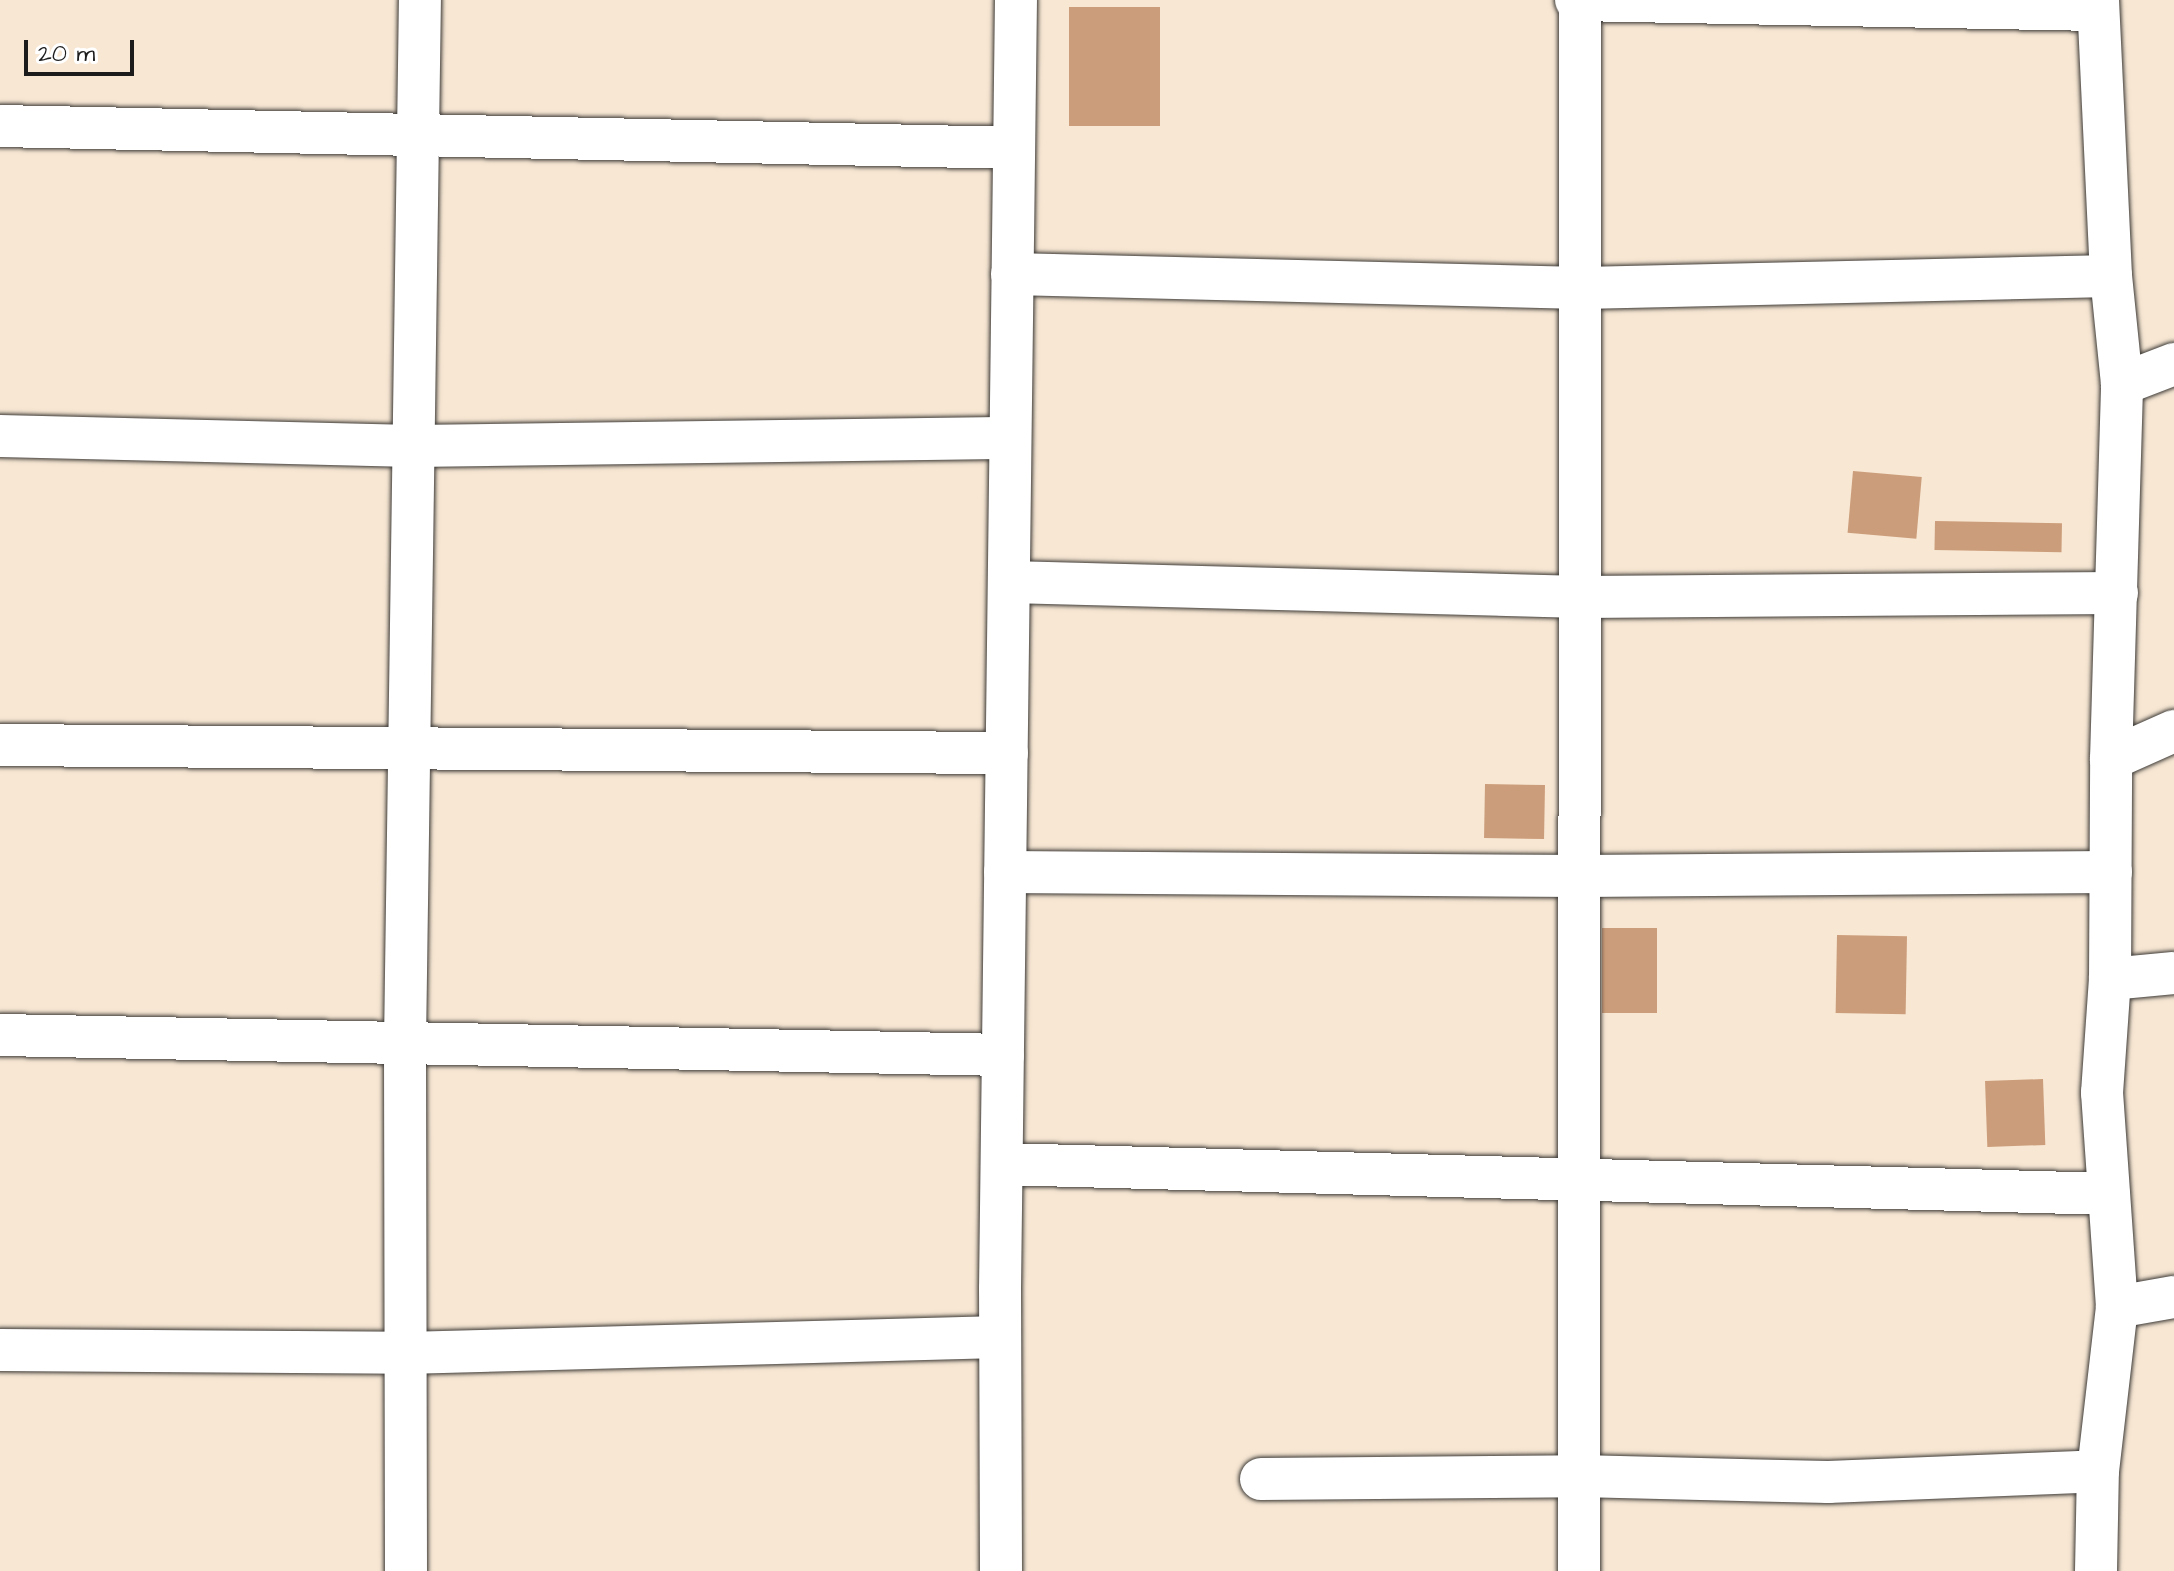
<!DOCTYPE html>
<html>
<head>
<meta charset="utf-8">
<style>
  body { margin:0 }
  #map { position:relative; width:2174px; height:1571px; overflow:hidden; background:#f7e7d3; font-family:"Architects Daughter",sans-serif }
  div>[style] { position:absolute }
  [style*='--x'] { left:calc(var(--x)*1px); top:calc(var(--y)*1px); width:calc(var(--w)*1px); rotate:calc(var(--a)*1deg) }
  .building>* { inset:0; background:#cc9d7a; transform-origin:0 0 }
  .roads { filter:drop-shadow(0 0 2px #3d3a37) drop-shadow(0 0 2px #3d3a37) }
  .street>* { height:42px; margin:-21px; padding:0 21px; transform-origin:21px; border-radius:21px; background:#fff }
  span { translate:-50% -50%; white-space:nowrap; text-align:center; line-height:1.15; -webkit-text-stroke:6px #fff; paint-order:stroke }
  .scale { position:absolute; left:24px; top:40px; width:110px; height:36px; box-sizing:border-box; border:4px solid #1c1c1c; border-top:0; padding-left:10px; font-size:24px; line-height:28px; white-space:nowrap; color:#1c1c1c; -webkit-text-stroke:6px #fff; paint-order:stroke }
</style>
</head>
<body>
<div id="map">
  <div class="building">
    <i style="left:1069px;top:7px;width:91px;height:119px"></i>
    <i style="left:1853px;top:471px;width:69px;height:62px;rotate:5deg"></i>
    <i style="left:1935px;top:521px;width:127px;height:29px;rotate:1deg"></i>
    <i style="left:1485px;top:784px;width:60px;height:54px;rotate:1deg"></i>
    <i style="left:1602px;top:928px;width:55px;height:85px"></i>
    <i style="left:1837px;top:935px;width:70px;height:78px;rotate:1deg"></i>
    <i style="left:2043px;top:1079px;width:66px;height:58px;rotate:88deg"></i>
  </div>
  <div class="roads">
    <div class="street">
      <i style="--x:1576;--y:0;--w:522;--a:1.1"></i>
      <i style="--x:0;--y:126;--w:1014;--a:1.24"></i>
      <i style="--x:1012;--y:274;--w:570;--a:1.41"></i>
      <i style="--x:1582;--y:288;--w:529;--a:-1.3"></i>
      <i style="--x:2122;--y:384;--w:56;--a:-21"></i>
      <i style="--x:0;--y:436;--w:413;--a:1.4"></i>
      <i style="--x:413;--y:446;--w:597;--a:-0.77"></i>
      <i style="--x:1009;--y:582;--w:573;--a:1.5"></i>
      <i style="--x:1582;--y:597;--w:535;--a:-0.43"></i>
      <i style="--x:0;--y:745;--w:1007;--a:0.46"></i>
      <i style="--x:2111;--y:759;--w:69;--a:-24"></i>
      <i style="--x:1005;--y:872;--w:576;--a:0.4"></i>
      <i style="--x:1581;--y:876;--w:530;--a:-0.43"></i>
      <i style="--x:2110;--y:979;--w:64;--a:-5.4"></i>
      <i style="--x:0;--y:1035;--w:1003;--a:1.14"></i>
      <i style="--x:1002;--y:1164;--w:1107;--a:1.55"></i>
      <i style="--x:2117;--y:1307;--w:58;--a:-10"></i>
      <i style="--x:0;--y:1350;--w:405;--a:0.4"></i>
      <i style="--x:405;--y:1353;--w:595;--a:-1.54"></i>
      <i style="--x:1261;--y:1479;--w:318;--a:-0.5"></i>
      <i style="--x:1579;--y:1476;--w:249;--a:1.4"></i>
      <i style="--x:1828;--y:1482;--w:270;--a:-2.3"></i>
      <i style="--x:406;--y:1571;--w:528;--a:-90.11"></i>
      <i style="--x:405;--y:1043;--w:1043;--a:-89.18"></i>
      <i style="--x:1001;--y:1571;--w:282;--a:-90.2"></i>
      <i style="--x:1000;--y:1289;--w:1289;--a:-89.29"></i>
      <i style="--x:1579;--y:1571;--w:1571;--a:-89.96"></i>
      <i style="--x:2096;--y:1571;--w:100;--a:-88.9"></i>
      <i style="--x:2098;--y:1471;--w:165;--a:-83.4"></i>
      <i style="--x:2117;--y:1307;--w:215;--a:-94"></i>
      <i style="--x:2102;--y:1093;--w:114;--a:-86"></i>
      <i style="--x:2110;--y:979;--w:220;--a:-89.7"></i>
      <i style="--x:2111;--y:759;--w:375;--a:-88.3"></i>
      <i style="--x:2122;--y:384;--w:109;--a:-95.8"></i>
      <i style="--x:2111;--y:276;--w:276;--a:-92.7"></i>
    </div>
  </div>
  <div class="scale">20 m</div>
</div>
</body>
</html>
